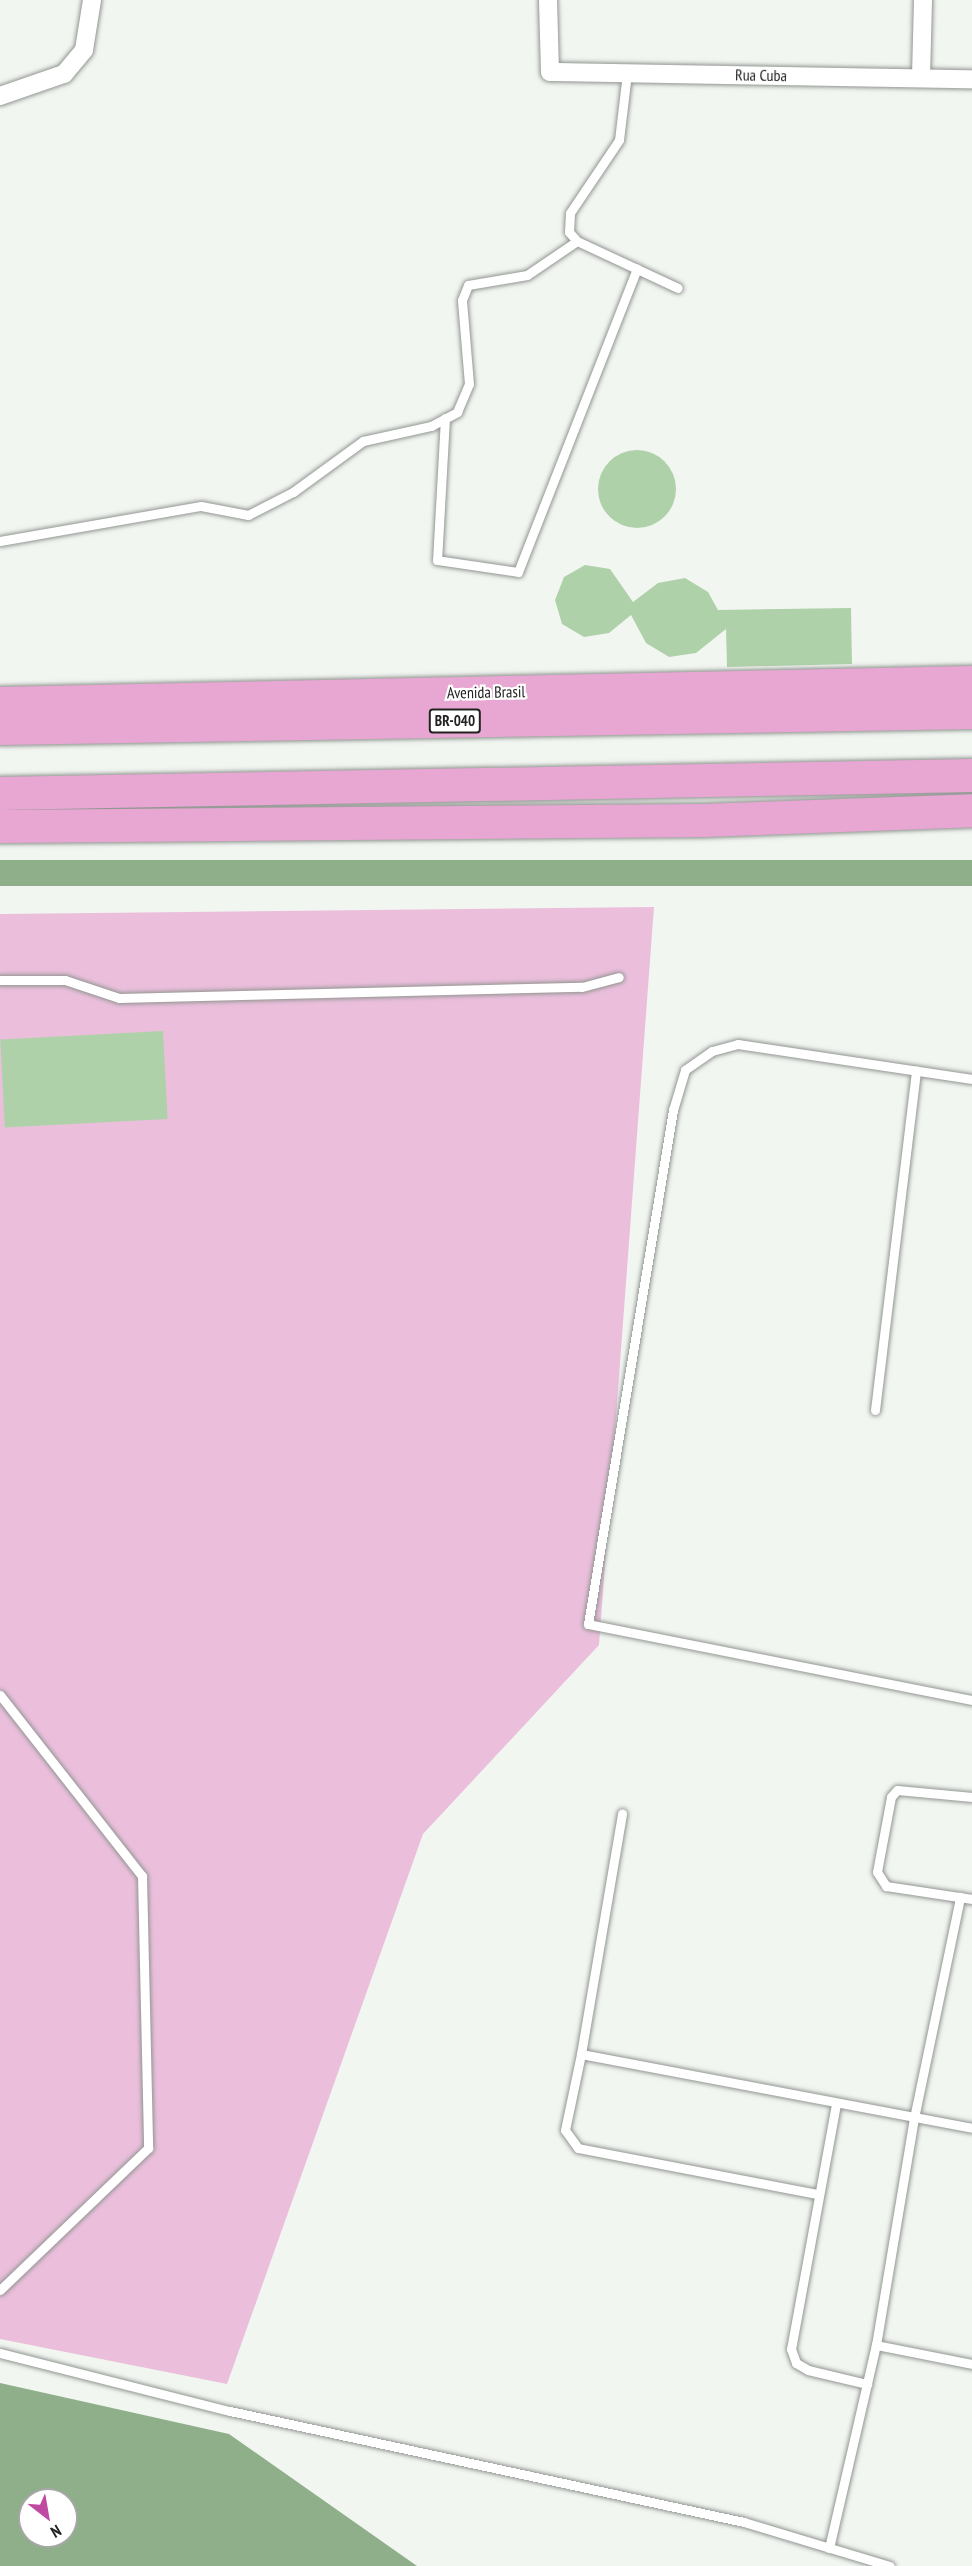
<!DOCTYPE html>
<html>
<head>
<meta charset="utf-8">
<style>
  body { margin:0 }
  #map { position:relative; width:972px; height:2566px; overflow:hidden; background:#f2f6f1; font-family:"PT Sans Narrow",sans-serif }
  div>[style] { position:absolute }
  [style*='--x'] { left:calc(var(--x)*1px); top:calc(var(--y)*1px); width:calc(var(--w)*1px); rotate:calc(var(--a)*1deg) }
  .green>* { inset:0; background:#ebbfdc }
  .water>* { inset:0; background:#8eaf89; transform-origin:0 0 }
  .building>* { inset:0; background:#afd1a9; transform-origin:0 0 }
  .round { border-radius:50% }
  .roads { filter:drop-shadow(0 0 2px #929692) drop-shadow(0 0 2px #929692) }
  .lane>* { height:9px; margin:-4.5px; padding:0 4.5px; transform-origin:4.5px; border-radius:4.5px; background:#fff }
  .street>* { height:18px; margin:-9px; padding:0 9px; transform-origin:9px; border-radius:9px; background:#fff }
  .highway>* { height:33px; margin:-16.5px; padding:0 16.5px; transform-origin:16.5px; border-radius:16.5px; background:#e7a7d2 }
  span { translate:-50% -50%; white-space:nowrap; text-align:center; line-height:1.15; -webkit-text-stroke:4.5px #fff; paint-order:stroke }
  .shield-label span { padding:2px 4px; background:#fff; border:2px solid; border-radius:4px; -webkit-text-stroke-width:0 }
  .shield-label { font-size:15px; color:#212321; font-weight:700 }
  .street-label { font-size:16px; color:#212321 }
  .north { position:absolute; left:18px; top:2488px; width:60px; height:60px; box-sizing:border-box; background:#fff; border:2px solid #a6a7a6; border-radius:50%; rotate:149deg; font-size:16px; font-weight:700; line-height:24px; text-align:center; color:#212321 }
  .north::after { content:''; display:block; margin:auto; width:21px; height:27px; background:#c04aa2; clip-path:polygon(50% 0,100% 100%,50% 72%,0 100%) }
</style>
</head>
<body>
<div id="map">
  <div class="green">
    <i style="clip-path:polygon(654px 907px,599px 1645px,423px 1834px,227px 2384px,0 2339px,0 914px)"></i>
  </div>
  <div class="water">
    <i style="left:972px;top:860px;width:26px;height:972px;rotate:90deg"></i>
    <i style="clip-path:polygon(evenodd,0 2383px,229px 2434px,417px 2566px,0 2566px,0 2383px,30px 2500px,66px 2500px,66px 2536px,30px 2536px,30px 2500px)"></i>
  </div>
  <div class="building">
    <i class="round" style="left:598px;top:450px;width:78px;height:78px"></i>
    <i style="clip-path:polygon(585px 565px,610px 569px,633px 602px,658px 583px,685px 578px,708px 592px,718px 610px,851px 608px,852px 664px,727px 667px,726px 629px,696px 653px,669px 657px,646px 643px,631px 615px,609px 633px,584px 637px,562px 624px,555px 600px,564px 577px)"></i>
    <i style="left:163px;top:1031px;width:88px;height:163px;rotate:87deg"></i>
  </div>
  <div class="roads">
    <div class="lane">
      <i style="--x:627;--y:73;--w:67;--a:96.8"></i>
      <i style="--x:619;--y:140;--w:88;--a:123.9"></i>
      <i style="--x:570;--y:213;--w:19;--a:93"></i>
      <i style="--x:569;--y:232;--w:12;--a:48"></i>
      <i style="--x:577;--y:241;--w:111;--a:25"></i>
      <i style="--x:445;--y:418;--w:142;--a:93.2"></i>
      <i style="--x:437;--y:560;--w:82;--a:8.4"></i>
      <i style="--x:518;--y:572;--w:326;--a:-68.6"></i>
      <i style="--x:0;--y:541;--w:204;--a:-9.9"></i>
      <i style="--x:201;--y:506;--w:48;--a:10.8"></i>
      <i style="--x:248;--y:515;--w:51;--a:-27.1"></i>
      <i style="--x:293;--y:492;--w:87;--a:-36.1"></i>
      <i style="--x:363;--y:441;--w:70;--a:-12.4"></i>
      <i style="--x:431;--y:426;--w:30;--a:-28"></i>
      <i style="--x:457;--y:412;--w:30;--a:-67"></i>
      <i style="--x:469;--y:384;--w:84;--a:-94.8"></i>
      <i style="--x:462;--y:300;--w:16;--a:-68"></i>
      <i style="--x:468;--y:285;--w:60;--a:-9.6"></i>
      <i style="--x:527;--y:275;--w:60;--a:-34.2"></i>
      <i style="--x:0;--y:980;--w:65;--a:0"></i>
      <i style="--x:65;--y:980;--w:57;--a:18.4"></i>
      <i style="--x:119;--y:998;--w:463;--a:-1.4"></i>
      <i style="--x:582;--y:987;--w:38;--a:-15"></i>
      <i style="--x:972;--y:1079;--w:237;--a:-171.5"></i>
      <i style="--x:738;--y:1044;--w:27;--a:165"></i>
      <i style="--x:712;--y:1051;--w:33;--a:145"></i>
      <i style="--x:685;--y:1070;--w:42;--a:106.7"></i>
      <i style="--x:673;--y:1110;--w:521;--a:99.39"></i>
      <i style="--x:588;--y:1624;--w:391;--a:11.2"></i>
      <i style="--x:875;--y:1410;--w:342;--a:-83.1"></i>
      <i style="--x:0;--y:1695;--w:230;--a:51.9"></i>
      <i style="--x:142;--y:1876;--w:272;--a:88.7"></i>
      <i style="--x:148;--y:2148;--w:205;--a:136.2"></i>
      <i style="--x:972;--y:1797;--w:75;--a:-174.7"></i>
      <i style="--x:897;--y:1790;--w:9;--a:131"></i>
      <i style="--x:891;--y:1797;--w:76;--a:100.6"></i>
      <i style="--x:877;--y:1872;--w:17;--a:57"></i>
      <i style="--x:886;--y:1886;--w:87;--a:8.6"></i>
      <i style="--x:581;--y:2054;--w:244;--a:-80.3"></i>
      <i style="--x:836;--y:2104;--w:249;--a:100.4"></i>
      <i style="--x:791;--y:2349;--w:15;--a:70"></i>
      <i style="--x:796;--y:2363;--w:14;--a:30"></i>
      <i style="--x:808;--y:2370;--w:61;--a:13.3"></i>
      <i style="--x:817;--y:2194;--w:243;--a:-169.1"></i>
      <i style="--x:578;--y:2148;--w:22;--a:-126"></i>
      <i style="--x:565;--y:2130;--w:78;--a:-78.1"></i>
      <i style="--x:581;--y:2054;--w:398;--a:10.7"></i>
      <i style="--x:876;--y:2345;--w:98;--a:11.2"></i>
      <i style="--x:0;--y:2353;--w:237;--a:14.2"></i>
      <i style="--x:230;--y:2411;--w:526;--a:12.19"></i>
      <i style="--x:744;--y:2522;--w:152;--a:16.8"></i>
      <i style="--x:829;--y:2548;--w:208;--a:-77"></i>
      <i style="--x:876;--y:2345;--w:230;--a:-80.5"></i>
      <i style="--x:914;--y:2118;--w:226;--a:-78.2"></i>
    </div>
    <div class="street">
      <i style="--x:548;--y:0;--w:72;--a:88.4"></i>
      <i style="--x:550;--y:72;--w:422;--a:1"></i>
      <i style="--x:921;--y:77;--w:77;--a:-88.5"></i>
      <i style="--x:0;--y:96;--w:68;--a:-19"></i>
      <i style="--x:64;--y:74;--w:31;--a:-50"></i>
      <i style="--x:84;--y:50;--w:51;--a:-80.9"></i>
    </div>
    <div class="highway">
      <i style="--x:0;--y:703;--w:972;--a:-1.24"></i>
      <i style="--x:0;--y:728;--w:972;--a:-0.94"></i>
      <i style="--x:0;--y:793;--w:972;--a:-1.06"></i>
      <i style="--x:0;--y:826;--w:703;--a:-0.49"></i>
      <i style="--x:703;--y:820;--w:269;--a:-2.1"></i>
    </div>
  </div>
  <div class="shield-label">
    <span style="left:455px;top:721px">BR-040</span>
  </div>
  <div class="street-label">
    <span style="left:761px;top:75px;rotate:1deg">Rua Cuba</span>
    <span style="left:486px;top:692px;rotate:-1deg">Avenida Brasil</span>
  </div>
  <div class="north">N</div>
</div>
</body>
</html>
